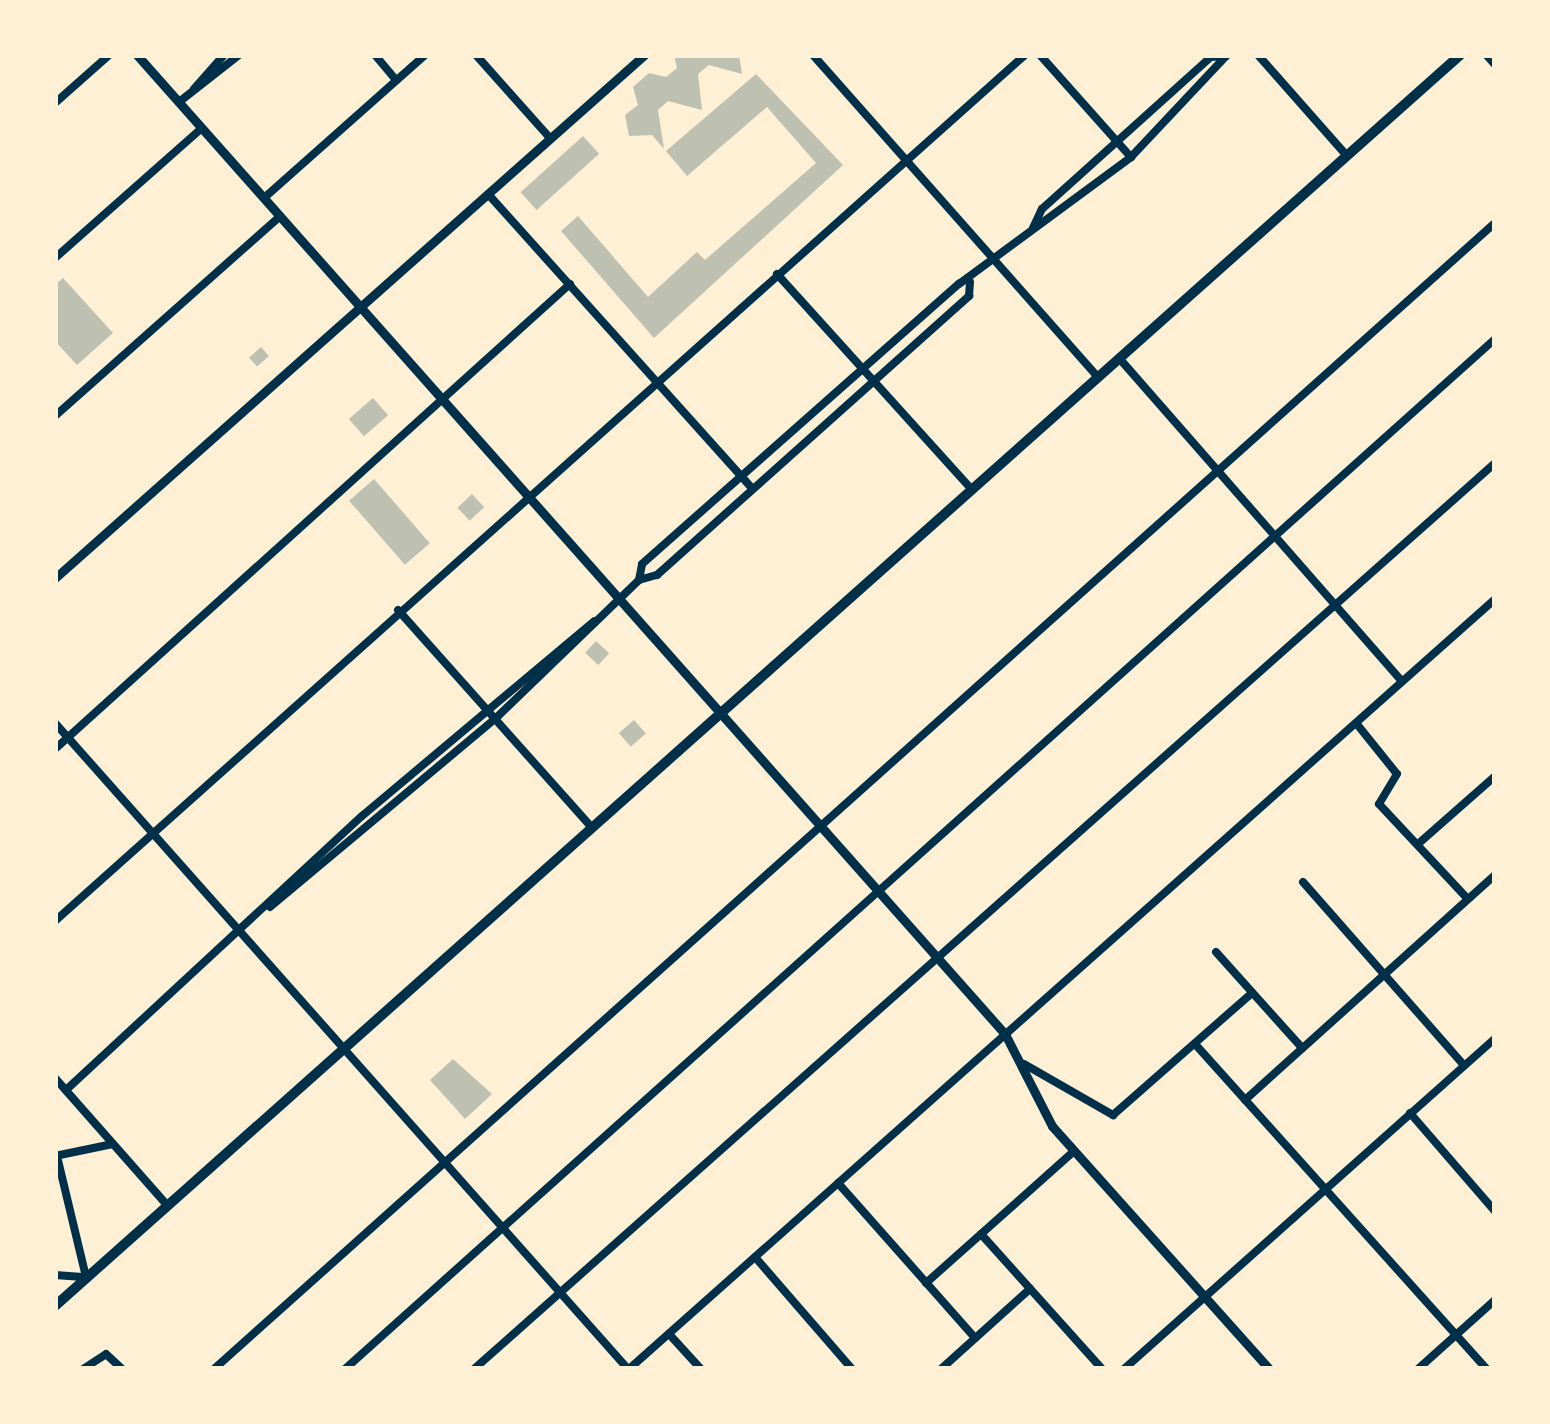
<!DOCTYPE html>
<html>
<head>
<meta charset="utf-8">
<style>
  body { margin:0 }
  #map { position:relative; width:1550px; height:1424px; overflow:hidden; background:#fdf0d5; font-family:Barlow,sans-serif }
  div>[style] { position:absolute }
  [style*='--x'] { left:calc(var(--x)*1px); top:calc(var(--y)*1px); width:calc(var(--w)*1px); rotate:calc(var(--a)*1deg) }
  .building>* { inset:0; background:#bec0b2; transform-origin:0 0 }
  .minor>* { height:8px; margin:-4px; padding:0 4px; transform-origin:4px; border-radius:4px; background:#003049 }
  .tertiary>* { height:9px; margin:-4.5px; padding:0 4.5px; transform-origin:4.5px; border-radius:4.5px; background:#003049 }
  .secondary>* { height:10px; margin:-5px; padding:0 5px; transform-origin:5px; border-radius:5px; background:#003049 }
  span { translate:-50% -50%; white-space:nowrap; text-align:center; line-height:1.15; -webkit-text-stroke:8px #fdf0d5; paint-order:stroke }
  .frame { position:absolute; inset:0; border:58px solid #fdf0d5; pointer-events:none }
</style>
</head>
<body>
<div id="map">
  <div class="building">
    <i style="clip-path:polygon(674px 55px,739px 55px,742px 74px,709px 65px,698px 74px,702px 110px,668px 101px,658px 110px,664px 149px,652px 135px,629px 136px,625px 115px,638px 105px,633px 87px,649px 73px,666px 77px,677px 68px)"></i>
    <i style="clip-path:polygon(756px 74px,843px 165px,654px 338px,561px 231px,578px 216px,648px 297px,697px 252px,705px 260px,816px 163px,767px 107px,687px 176px,666px 151px)"></i>
    <i style="left:583px;top:136px;width:24px;height:84px;rotate:48deg"></i>
    <i style="clip-path:polygon(63px 278px,113px 333px,77px 365px,55px 341px,55px 285px)"></i>
    <i style="left:261px;top:347px;width:12px;height:16px;rotate:48deg"></i>
    <i style="left:373px;top:398px;width:23px;height:32px;rotate:49deg"></i>
    <i style="left:374px;top:479px;width:85px;height:33px;rotate:49deg"></i>
    <i style="left:472px;top:494px;width:18px;height:20px;rotate:47deg"></i>
    <i style="left:596px;top:641px;width:18px;height:16px;rotate:43deg"></i>
    <i style="left:634px;top:720px;width:18px;height:20px;rotate:49deg"></i>
    <i style="clip-path:polygon(453px 1059px,492px 1094px,465px 1119px,430px 1080px)"></i>
  </div>
  <div class="minor">
    <i style="--x:375;--y:55;--w:33;--a:50"></i>
    <i style="--x:476;--y:55;--w:111;--a:48.3"></i>
    <i style="--x:813;--y:55;--w:430;--a:48.5"></i>
    <i style="--x:1040;--y:55;--w:137;--a:48.3"></i>
    <i style="--x:1258;--y:55;--w:135;--a:48.6"></i>
    <i style="--x:194;--y:89;--w:45;--a:-48.6"></i>
    <i style="--x:179;--y:102;--w:76;--a:-38.1"></i>
    <i style="--x:55;--y:103;--w:72;--a:-41.6"></i>
    <i style="--x:488;--y:194;--w:395;--a:48.1"></i>
    <i style="--x:264;--y:198;--w:215;--a:-41.6"></i>
    <i style="--x:1033;--y:228;--w:21;--a:-65"></i>
    <i style="--x:1042;--y:209;--w:227;--a:-42"></i>
    <i style="--x:1211;--y:57;--w:15;--a:-4"></i>
    <i style="--x:55;--y:258;--w:196;--a:-41.5"></i>
    <i style="--x:777;--y:274;--w:291;--a:47.9"></i>
    <i style="--x:1119;--y:358;--w:429;--a:48.8"></i>
    <i style="--x:55;--y:416;--w:301;--a:-41.6"></i>
    <i style="--x:639;--y:580;--w:16;--a:-79"></i>
    <i style="--x:642;--y:564;--w:423;--a:-41.5"></i>
    <i style="--x:959;--y:284;--w:214;--a:-36.4"></i>
    <i style="--x:1131;--y:157;--w:140;--a:-46.7"></i>
    <i style="--x:398;--y:610;--w:292;--a:48.3"></i>
    <i style="--x:55;--y:723;--w:864;--a:48.43"></i>
    <i style="--x:1356;--y:723;--w:65;--a:51.2"></i>
    <i style="--x:1397;--y:774;--w:35;--a:121"></i>
    <i style="--x:1379;--y:804;--w:130;--a:46.9"></i>
    <i style="--x:55;--y:749;--w:694;--a:-42.08"></i>
    <i style="--x:1418;--y:844;--w:103;--a:-41.4"></i>
    <i style="--x:1303;--y:882;--w:244;--a:48.7"></i>
    <i style="--x:270;--y:907;--w:293;--a:-39.9"></i>
    <i style="--x:495;--y:719;--w:200;--a:-44"></i>
    <i style="--x:639;--y:580;--w:19;--a:-16"></i>
    <i style="--x:657;--y:575;--w:419;--a:-41.8"></i>
    <i style="--x:969;--y:296;--w:14;--a:-86"></i>
    <i style="--x:55;--y:921;--w:1300;--a:-41.76"></i>
    <i style="--x:1216;--y:952;--w:129;--a:48.1"></i>
    <i style="--x:1195;--y:1044;--w:437;--a:48.1"></i>
    <i style="--x:1024;--y:1064;--w:103;--a:29.8"></i>
    <i style="--x:1113;--y:1115;--w:185;--a:-41.3"></i>
    <i style="--x:55;--y:1078;--w:169;--a:48.6"></i>
    <i style="--x:66;--y:1090;--w:403;--a:-42.8"></i>
    <i style="--x:362;--y:816;--w:303;--a:-40"></i>
    <i style="--x:1245;--y:1100;--w:336;--a:-42"></i>
    <i style="--x:1410;--y:1113;--w:130;--a:49.1"></i>
    <i style="--x:55;--y:1156;--w:59;--a:-11.7"></i>
    <i style="--x:838;--y:1183;--w:207;--a:48.5"></i>
    <i style="--x:981;--y:1234;--w:181;--a:48.1"></i>
    <i style="--x:755;--y:1257;--w:148;--a:49.1"></i>
    <i style="--x:55;--y:1275;--w:31;--a:4"></i>
    <i style="--x:86;--y:1277;--w:124;--a:-103.5"></i>
    <i style="--x:926;--y:1283;--w:198;--a:-41.7"></i>
    <i style="--x:669;--y:1334;--w:47;--a:47.6"></i>
    <i style="--x:83;--y:1369;--w:27;--a:-33"></i>
    <i style="--x:106;--y:1354;--w:22;--a:43"></i>
    <i style="--x:214;--y:1369;--w:1719;--a:-41.82"></i>
    <i style="--x:345;--y:1369;--w:1544;--a:-41.85"></i>
    <i style="--x:474;--y:1369;--w:1365;--a:-41.58"></i>
    <i style="--x:629;--y:1369;--w:1159;--a:-41.64"></i>
    <i style="--x:941;--y:1369;--w:120;--a:-42"></i>
    <i style="--x:1124;--y:1369;--w:497;--a:-41.7"></i>
    <i style="--x:1418;--y:1369;--w:103;--a:-41.9"></i>
  </div>
  <div class="tertiary">
    <i style="--x:137;--y:55;--w:1308;--a:48.44"></i>
    <i style="--x:1005;--y:1034;--w:103;--a:62.9"></i>
    <i style="--x:1052;--y:1126;--w:326;--a:48.2"></i>
    <i style="--x:1487;--y:55;--w:12;--a:48"></i>
    <i style="--x:55;--y:578;--w:788;--a:-41.6"></i>
  </div>
  <div class="secondary">
    <i style="--x:55;--y:1306;--w:1881;--a:-41.68"></i>
  </div>
  <div class="frame"></div>
</div>
</body>
</html>
